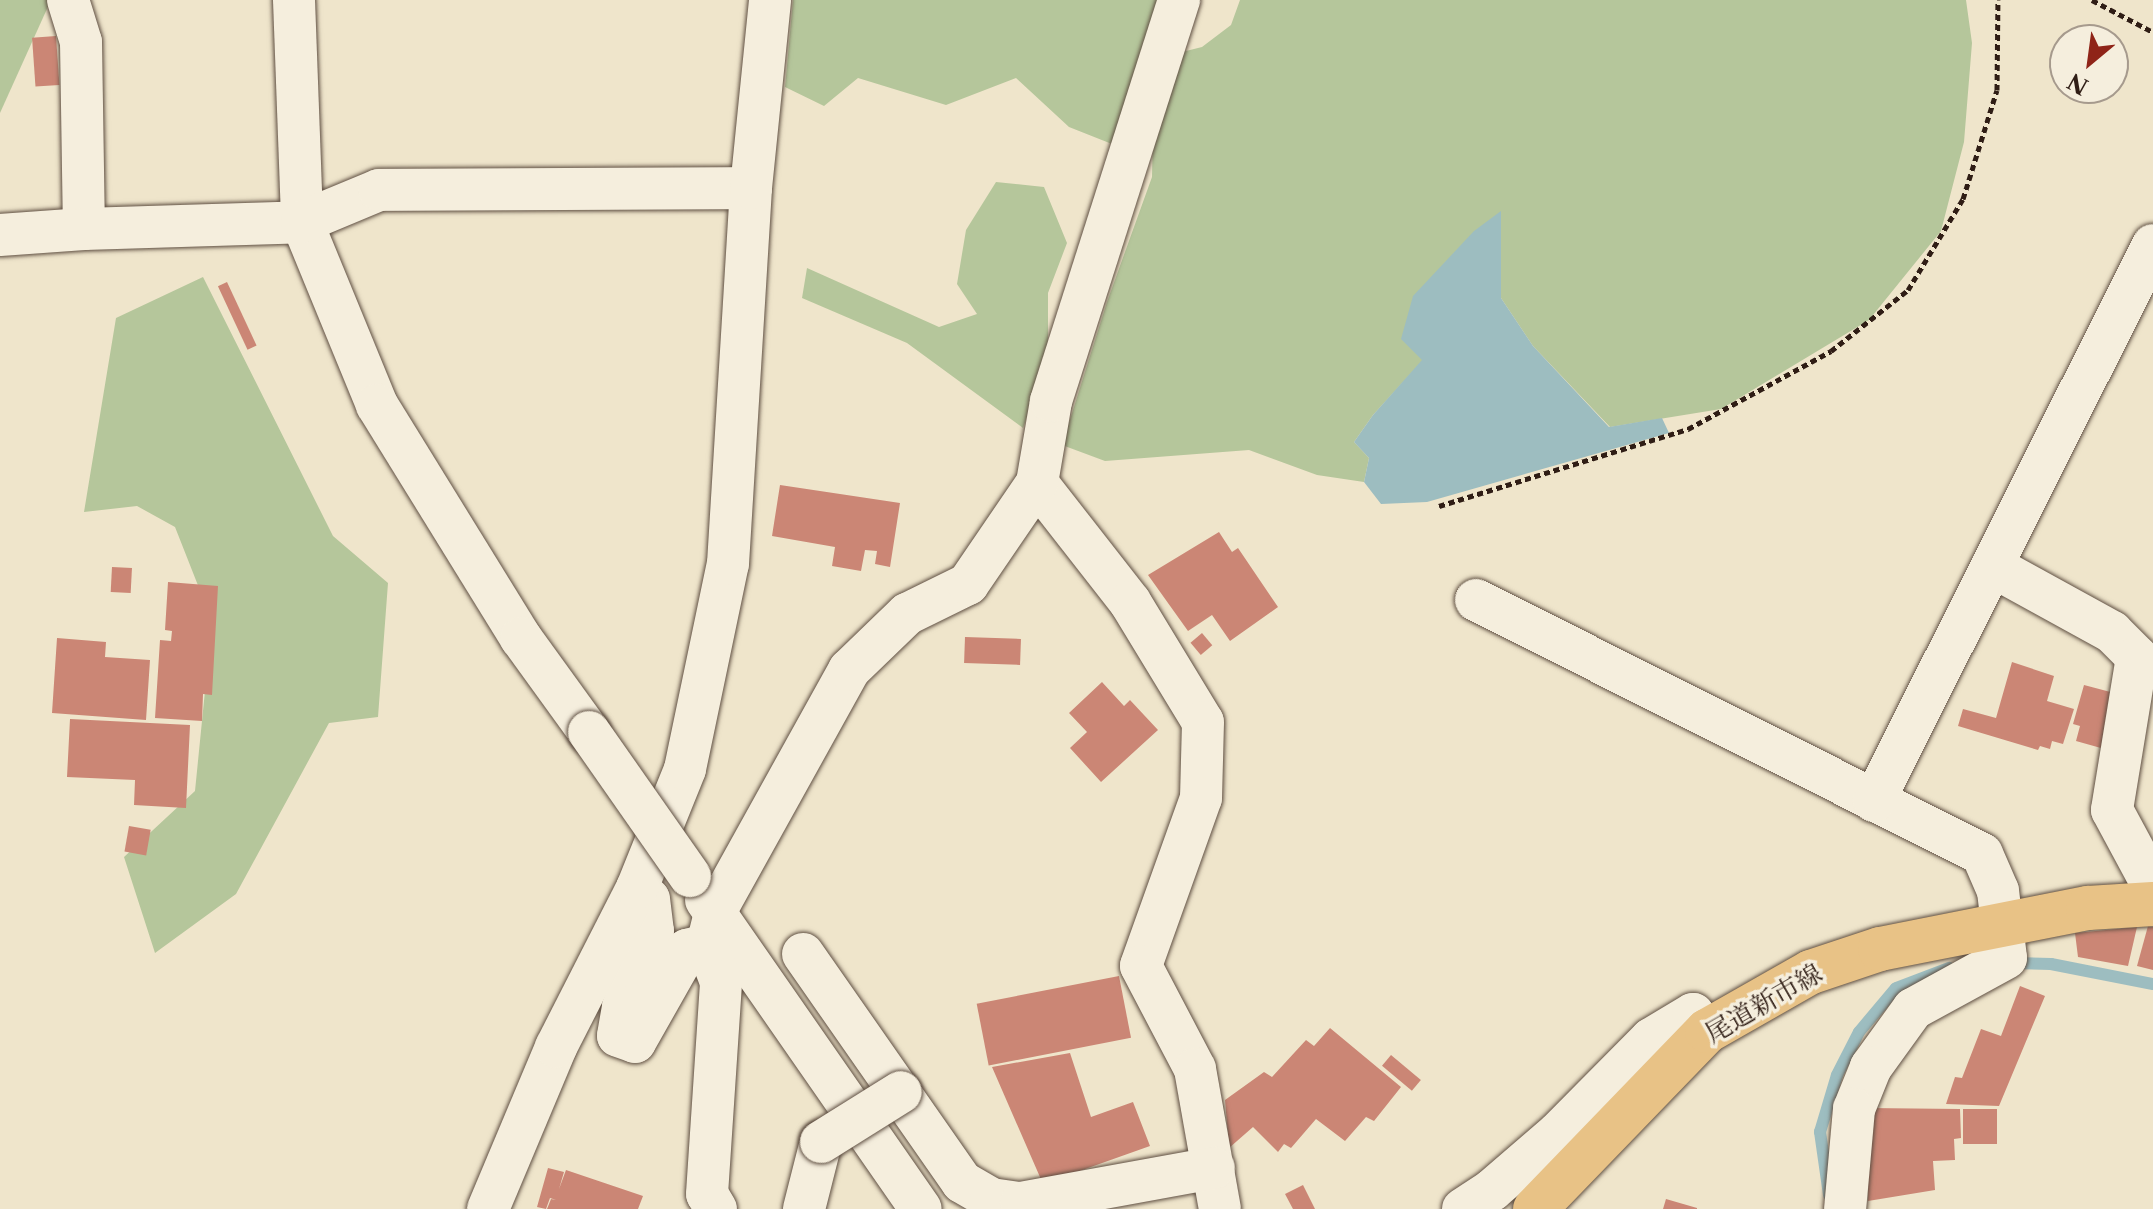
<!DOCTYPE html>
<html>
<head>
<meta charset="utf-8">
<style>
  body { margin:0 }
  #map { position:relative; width:2153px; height:1209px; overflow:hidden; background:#efe5cb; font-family:"Libre Caslon Text","Noto Serif JP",serif }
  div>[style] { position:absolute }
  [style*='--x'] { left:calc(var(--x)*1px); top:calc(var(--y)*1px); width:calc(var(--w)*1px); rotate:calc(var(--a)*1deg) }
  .green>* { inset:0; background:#b5c69b }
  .water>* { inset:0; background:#9dbdc0 }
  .stream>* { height:12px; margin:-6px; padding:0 6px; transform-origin:6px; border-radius:6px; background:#9dbdc0 }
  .building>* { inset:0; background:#cb8675; transform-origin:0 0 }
  .path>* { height:5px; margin-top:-2.5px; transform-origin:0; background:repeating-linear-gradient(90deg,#2f1d15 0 6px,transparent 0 10px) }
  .roads { filter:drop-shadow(0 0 2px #5f4f42) drop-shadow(0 0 2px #5f4f42) }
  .minor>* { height:42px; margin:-21px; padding:0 21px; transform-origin:21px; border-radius:21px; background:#f5eedd }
  .major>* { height:44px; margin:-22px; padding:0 22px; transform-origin:22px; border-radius:22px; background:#e8c286 }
  .bridges { filter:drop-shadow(0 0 2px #5f4f42) drop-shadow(0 0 2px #5f4f42) }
  .minor-bridge>* { height:42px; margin:-21px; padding:0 21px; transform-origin:21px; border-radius:21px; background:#f5eedd }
  span { translate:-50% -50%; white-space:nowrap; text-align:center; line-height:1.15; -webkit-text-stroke:7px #f5eedd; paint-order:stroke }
  .street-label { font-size:26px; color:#2f1d15 }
  .north { position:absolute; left:2049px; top:24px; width:80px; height:80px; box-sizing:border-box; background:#f5eedd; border:2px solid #a69a8d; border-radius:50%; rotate:209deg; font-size:22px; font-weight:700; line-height:32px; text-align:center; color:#2f1d15 }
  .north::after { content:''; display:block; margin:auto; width:28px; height:36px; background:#8f2418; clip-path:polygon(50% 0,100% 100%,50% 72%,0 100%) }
</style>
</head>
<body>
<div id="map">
  <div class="green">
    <i style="clip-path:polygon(0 0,51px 0,0 113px)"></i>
    <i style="clip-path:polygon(793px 0,1159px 0,1122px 148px,1069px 127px,1016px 78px,946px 105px,858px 78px,824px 106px,785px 87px)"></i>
    <i style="clip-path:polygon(1240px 0,1966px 0,1972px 43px,1964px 142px,1941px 231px,1869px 320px,1721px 409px,1610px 427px,1533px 346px,1501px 298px,1501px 212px,1423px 360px,1373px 415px,1354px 442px,1369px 458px,1364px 482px,1317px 475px,1249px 450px,1105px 461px,1062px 445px,1107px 302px,1152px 177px,1153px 132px,1178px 53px,1202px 47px,1231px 25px)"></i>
    <i style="clip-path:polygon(996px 182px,1044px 187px,1067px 243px,1048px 293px,1048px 357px,1023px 428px,907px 343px,802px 298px,807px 268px,939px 327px,977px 314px,957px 284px,966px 230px)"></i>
    <i style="clip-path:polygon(203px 277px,333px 536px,388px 583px,378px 717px,329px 723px,236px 894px,155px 953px,124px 857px,195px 791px,212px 621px,175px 527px,137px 506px,84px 512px,116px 318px)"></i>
  </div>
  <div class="water">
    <i style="clip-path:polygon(1501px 211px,1501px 298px,1533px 346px,1609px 427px,1662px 418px,1669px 433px,1427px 502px,1381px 504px,1364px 482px,1369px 458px,1354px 442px,1373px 415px,1422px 360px,1401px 339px,1413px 296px,1474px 231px)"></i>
  </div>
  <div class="stream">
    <i style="--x:2010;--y:963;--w:41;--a:1.4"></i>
    <i style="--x:2051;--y:964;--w:104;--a:11.1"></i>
    <i style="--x:1829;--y:1195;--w:64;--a:-98.1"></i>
    <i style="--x:1820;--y:1132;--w:59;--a:-73.4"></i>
    <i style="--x:1837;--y:1075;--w:48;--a:-62.9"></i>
    <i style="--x:1859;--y:1032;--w:57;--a:-49.9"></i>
    <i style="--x:1896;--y:988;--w:57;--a:-20.7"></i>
  </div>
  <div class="building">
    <i style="left:56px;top:36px;width:49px;height:24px;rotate:86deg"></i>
    <i style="left:227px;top:282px;width:70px;height:10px;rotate:65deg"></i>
    <i style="clip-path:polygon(780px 485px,900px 503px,890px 567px,875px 564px,877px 551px,865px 550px,861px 571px,832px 566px,835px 547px,772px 536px)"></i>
    <i style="clip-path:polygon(1219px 532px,1232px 552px,1238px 548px,1278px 607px,1230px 641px,1212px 615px,1188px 631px,1148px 575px)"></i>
    <i style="left:112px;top:567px;width:20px;height:25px;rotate:3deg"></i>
    <i style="clip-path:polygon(168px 582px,218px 586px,212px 695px,203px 694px,202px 721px,155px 718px,160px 640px,171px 641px,172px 631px,165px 630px)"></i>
    <i style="left:1202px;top:633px;width:16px;height:15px;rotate:50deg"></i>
    <i style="left:965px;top:637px;width:56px;height:26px;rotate:2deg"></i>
    <i style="clip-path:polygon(57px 638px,106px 642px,105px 657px,150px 660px,146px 720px,52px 713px)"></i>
    <i style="clip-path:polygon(2012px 662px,2054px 676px,2047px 701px,2074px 709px,2063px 744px,2052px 741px,2050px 749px,2040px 746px,2038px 750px,1958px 726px,1963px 709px,1996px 718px)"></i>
    <i style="clip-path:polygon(1102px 682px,1124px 706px,1130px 700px,1158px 730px,1101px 782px,1070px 748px,1087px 732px,1069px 713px)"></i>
    <i style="clip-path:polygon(2084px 685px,2118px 694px,2108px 750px,2076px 741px,2080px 726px,2073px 724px)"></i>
    <i style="clip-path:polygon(70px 719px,190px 725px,186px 808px,134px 805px,135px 780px,67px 777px)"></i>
    <i style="left:129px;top:826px;width:22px;height:26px;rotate:10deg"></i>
    <i style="clip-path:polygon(2148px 926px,2153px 927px,2153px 970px,2137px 966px)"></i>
    <i style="clip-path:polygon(2137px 927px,2128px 966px,2078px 957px,2075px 933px)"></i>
    <i style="left:1119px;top:976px;width:63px;height:145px;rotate:79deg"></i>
    <i style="clip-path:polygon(2020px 986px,2045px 996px,1999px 1106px,1946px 1104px,1955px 1077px,1962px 1078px,1981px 1029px,2001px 1036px)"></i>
    <i style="clip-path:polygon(1330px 1028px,1401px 1087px,1374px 1121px,1366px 1117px,1345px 1141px,1316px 1119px,1291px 1148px,1284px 1144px,1278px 1152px,1253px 1127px,1229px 1148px,1225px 1100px,1264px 1072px,1272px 1077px,1306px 1040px,1314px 1046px)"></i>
    <i style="clip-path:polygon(1070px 1053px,1091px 1117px,1133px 1102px,1150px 1146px,1043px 1184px,992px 1067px)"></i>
    <i style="left:1391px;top:1055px;width:39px;height:14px;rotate:40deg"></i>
    <i style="clip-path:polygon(1868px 1108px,1960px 1109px,1961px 1138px,1954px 1139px,1955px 1160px,1933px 1161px,1935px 1190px,1868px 1201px)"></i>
    <i style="left:1963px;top:1109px;width:34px;height:35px"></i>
    <i style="clip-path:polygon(548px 1168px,564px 1172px,559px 1189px,566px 1170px,643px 1196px,638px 1209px,547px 1209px,551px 1199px,556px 1200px,550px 1198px,546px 1209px,537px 1207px)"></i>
    <i style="clip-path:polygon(1303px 1185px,1315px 1209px,1293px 1209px,1285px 1194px)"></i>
    <i style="clip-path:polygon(1666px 1199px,1697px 1208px,1697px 1209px,1663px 1209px)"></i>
  </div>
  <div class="path">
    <i style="--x:2092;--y:0;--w:69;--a:27.7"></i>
    <i style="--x:1439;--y:506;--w:261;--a:-17.2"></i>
    <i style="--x:1688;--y:429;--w:163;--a:-28.6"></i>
    <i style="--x:1831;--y:351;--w:98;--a:-38.4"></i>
    <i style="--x:1908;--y:290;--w:106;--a:-58.9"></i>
    <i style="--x:1963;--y:199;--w:114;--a:-72.7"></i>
    <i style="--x:1997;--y:90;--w:90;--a:-89.4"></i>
  </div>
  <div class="roads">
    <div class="minor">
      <i style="--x:68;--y:0;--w:44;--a:72.8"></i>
      <i style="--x:81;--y:42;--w:187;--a:89.1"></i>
      <i style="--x:294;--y:0;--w:222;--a:87.9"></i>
      <i style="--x:302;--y:222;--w:198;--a:67.7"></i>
      <i style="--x:377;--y:405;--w:274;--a:58.3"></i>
      <i style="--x:521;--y:638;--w:116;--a:54.1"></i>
      <i style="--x:0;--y:235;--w:84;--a:-4.1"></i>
      <i style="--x:84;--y:229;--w:218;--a:-1.8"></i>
      <i style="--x:302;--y:222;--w:83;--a:-22.6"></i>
      <i style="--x:379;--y:190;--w:372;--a:-0.3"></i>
      <i style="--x:1037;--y:483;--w:151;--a:52"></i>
      <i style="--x:1130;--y:602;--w:140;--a:58.7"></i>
      <i style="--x:1203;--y:722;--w:76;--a:91.5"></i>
      <i style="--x:1201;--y:798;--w:178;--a:109.7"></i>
      <i style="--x:1141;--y:966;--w:116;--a:62.3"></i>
      <i style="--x:1195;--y:1069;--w:142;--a:79.9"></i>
      <i style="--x:1992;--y:566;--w:137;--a:28.8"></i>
      <i style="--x:2112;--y:632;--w:35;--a:45"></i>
      <i style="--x:2137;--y:657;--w:155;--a:99.3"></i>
      <i style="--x:2112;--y:810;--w:86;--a:61.7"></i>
      <i style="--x:1476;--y:600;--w:566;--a:26.66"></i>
      <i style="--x:1982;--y:854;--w:40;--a:66.6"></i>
      <i style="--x:1998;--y:891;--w:67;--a:83.2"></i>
      <i style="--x:2006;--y:958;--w:106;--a:151.3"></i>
      <i style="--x:1913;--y:1009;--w:72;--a:125.9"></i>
      <i style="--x:1871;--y:1067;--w:45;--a:112"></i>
      <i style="--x:1854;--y:1109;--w:100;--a:95.1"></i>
      <i style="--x:1874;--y:801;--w:622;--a:-63.35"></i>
      <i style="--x:637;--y:888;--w:16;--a:43"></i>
      <i style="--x:649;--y:899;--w:32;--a:83"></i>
      <i style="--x:653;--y:931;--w:82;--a:111.5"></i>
      <i style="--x:623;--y:1007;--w:29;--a:100"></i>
      <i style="--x:618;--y:1036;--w:18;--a:19"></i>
      <i style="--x:635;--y:1042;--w:106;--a:-60.5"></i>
      <i style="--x:687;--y:950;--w:21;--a:-14"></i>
      <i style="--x:706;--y:900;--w:376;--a:55.2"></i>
      <i style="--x:803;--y:954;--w:278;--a:55.1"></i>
      <i style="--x:962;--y:1182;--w:34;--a:30"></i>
      <i style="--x:991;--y:1199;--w:30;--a:8"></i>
      <i style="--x:1021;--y:1203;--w:196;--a:-10.3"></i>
      <i style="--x:488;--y:1209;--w:176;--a:-67.2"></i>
      <i style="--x:556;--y:1047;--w:178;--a:-63"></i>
      <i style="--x:637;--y:888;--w:128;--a:-68"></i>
      <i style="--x:685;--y:769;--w:209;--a:-78.2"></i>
      <i style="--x:728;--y:564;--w:377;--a:-86.5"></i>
      <i style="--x:751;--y:188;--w:189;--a:-84.2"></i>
      <i style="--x:716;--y:1209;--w:17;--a:-121"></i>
      <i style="--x:707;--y:1194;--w:212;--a:-86.2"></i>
      <i style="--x:721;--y:982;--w:40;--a:-111"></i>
      <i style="--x:707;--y:945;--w:34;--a:-76"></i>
      <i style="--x:715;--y:912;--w:277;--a:-61"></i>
      <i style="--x:849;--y:670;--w:81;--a:-44"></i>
      <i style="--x:907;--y:614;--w:68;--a:-26.2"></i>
      <i style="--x:968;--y:584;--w:122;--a:-55.7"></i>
      <i style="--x:1037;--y:483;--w:83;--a:-80.3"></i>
      <i style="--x:1051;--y:401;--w:421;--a:-72.3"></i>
      <i style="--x:804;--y:1209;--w:69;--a:-75.8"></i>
      <i style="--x:1463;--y:1209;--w:35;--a:-33"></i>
      <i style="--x:1492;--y:1190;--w:87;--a:-40.8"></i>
      <i style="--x:1558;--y:1133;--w:132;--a:-45.3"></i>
      <i style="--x:1651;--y:1039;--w:49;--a:-30.8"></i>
      <i style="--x:1693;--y:1014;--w:22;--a:51"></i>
    </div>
    <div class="major">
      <i style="--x:1535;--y:1209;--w:248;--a:-46"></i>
      <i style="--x:1707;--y:1031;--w:120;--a:-29.6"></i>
      <i style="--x:1811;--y:972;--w:73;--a:-18.4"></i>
      <i style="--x:1880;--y:949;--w:212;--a:-11.2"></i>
      <i style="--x:2088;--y:908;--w:65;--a:-3.5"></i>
    </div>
  </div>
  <div class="bridges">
    <div class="minor-bridge">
      <i style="--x:589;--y:732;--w:176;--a:55"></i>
      <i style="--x:821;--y:1142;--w:94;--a:-32"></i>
    </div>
  </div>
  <div class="street-label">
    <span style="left:1764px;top:1004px;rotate:-30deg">尾道新市線</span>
  </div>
  <div class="north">N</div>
</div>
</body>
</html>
